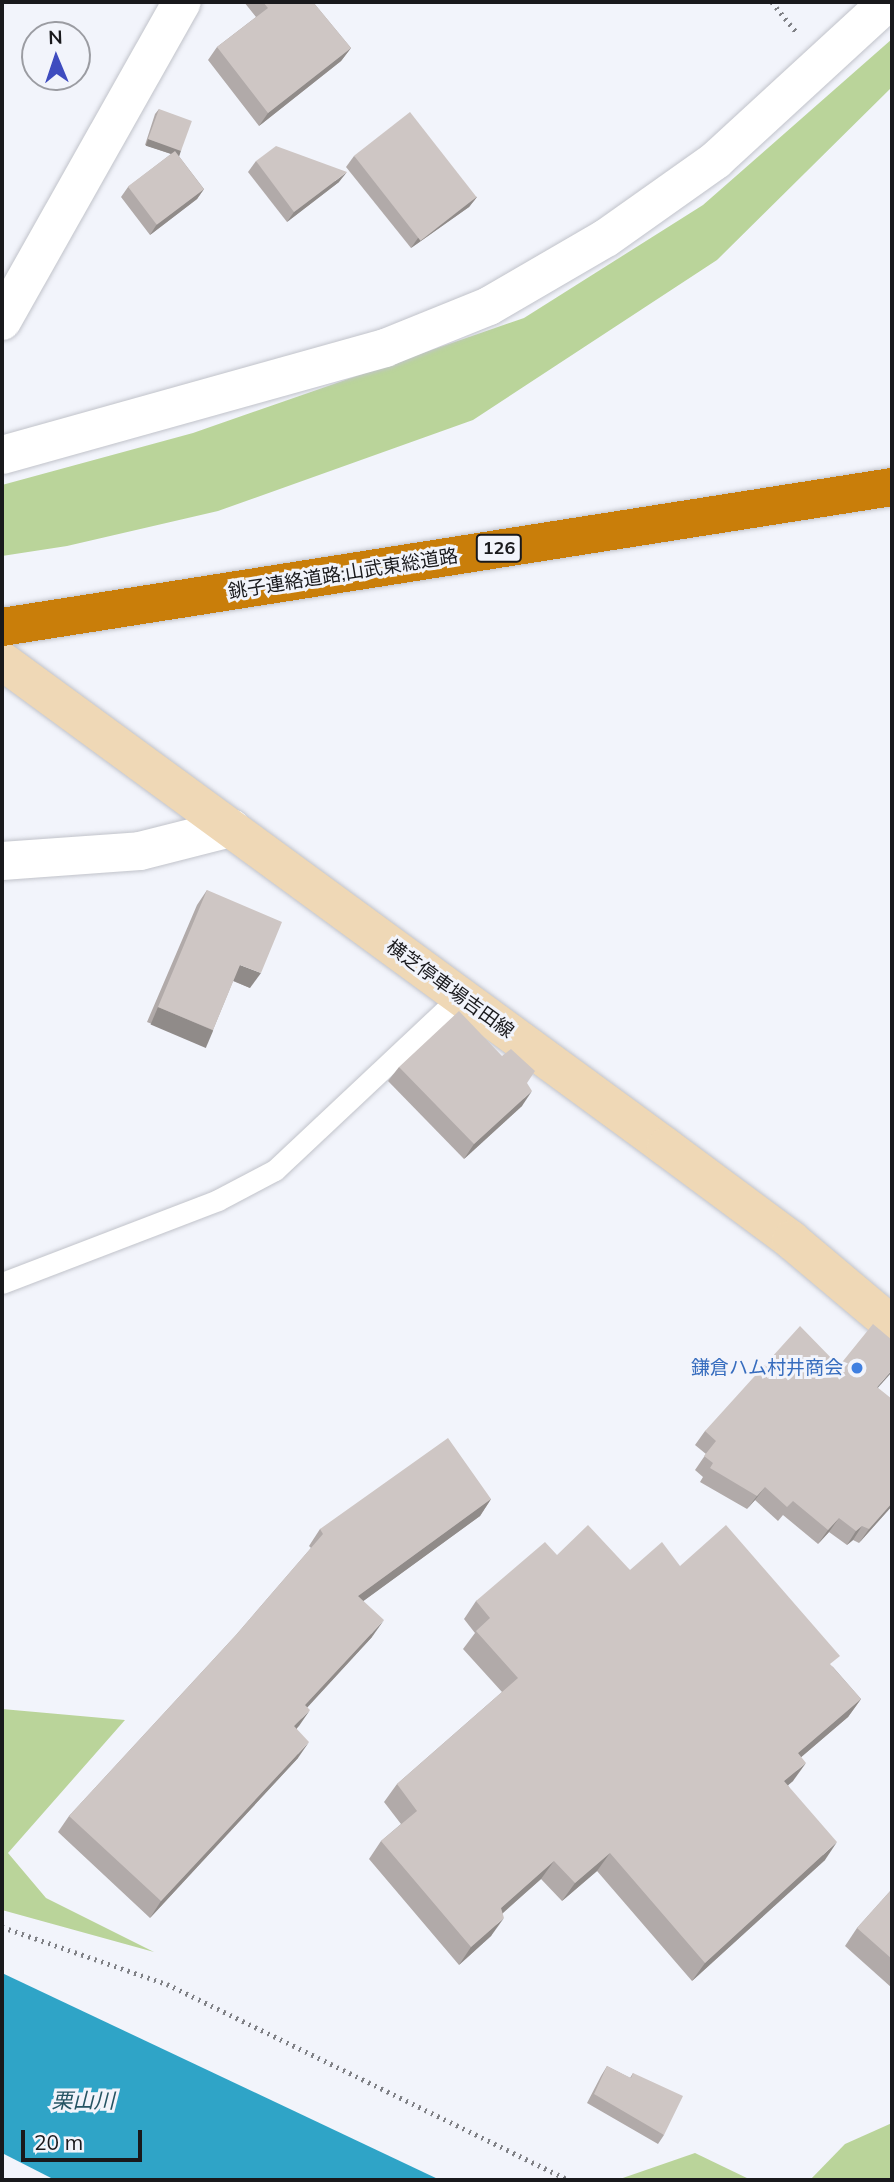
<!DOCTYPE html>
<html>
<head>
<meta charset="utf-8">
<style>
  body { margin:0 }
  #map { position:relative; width:894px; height:2182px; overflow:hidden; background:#f2f4fb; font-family:Mulish,"Noto Sans JP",sans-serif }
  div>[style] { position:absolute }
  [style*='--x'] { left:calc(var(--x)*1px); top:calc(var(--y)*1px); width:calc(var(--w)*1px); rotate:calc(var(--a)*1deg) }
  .green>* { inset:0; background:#bad49a }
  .water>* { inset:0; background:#2fa4c7 }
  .path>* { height:4.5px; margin-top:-2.25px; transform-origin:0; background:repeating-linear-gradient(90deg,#7f8085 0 2px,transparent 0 7px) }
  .roads { filter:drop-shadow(0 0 2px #c1c3ca) drop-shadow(0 0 2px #c1c3ca) }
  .service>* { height:21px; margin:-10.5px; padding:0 10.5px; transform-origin:10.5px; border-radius:10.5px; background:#fff }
  .minor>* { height:38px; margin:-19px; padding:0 19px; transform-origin:19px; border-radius:19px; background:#fff }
  .tertiary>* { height:38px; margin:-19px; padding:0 19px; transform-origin:19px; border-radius:19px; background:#fff }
  .secondary>* { height:38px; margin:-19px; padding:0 19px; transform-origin:19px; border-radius:19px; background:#efd8b6 }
  .motorway>* { height:38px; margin:-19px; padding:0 19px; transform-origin:19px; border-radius:19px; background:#c97e0a }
  .wall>* { inset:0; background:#b1aaa9 }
  .shaded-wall>* { inset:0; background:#908b89; transform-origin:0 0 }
  .building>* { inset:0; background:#cec6c4; transform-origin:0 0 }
  .dots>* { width:19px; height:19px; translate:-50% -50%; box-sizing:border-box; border:4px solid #f2f4fb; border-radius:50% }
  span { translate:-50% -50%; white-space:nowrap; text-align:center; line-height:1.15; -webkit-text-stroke:6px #f2f4fb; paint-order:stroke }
  .shield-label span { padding:2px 5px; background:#f2f4fb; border:2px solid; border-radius:5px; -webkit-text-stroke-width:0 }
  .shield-label { font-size:18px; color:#19191c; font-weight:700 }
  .street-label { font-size:19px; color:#19191c }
  .shop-label { font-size:19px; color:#366cbe }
  .right { translate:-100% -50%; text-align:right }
  .water-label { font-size:21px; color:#255463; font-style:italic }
  .frame { position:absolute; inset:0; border:4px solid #19191c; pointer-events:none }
  .north { position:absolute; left:21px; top:21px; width:70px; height:70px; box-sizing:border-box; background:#f2f4fb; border:2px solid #9b9ca2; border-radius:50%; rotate:358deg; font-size:19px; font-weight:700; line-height:28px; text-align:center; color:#19191c }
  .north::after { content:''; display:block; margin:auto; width:24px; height:32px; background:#3f4cbf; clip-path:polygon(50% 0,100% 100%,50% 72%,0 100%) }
  .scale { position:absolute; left:21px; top:2130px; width:121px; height:32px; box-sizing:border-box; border:4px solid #19191c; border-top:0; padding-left:9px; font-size:21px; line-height:24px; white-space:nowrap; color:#19191c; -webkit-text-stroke:5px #f2f4fb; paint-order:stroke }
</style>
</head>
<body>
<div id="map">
  <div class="green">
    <i style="clip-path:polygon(892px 39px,892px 87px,717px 260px,473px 420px,218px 511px,67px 546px,2px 556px,2px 485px,193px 433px,524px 318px,703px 205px)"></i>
    <i style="clip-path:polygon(2px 1709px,125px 1720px,8px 1853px,46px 1898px,154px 1952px,2px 1910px)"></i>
    <i style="clip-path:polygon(892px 2123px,892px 2180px,810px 2180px,845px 2144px)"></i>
    <i style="clip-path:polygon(695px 2153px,751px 2180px,617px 2180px)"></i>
  </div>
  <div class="water">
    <i style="clip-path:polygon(2px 1974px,2px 1973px,440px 2180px,55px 2180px,2px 2153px)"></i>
  </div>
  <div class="path">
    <i style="--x:772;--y:2;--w:38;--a:51"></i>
    <i style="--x:2;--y:1927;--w:175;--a:19.1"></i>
    <i style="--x:167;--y:1984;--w:446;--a:26"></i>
  </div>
  <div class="roads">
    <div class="service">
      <i style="--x:2;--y:1283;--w:231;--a:-21"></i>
      <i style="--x:218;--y:1200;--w:64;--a:-27.8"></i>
      <i style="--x:275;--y:1170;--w:254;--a:-43.2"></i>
    </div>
    <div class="minor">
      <i style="--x:2;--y:321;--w:366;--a:-60.6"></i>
      <i style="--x:2;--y:861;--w:138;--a:-4.1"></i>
      <i style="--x:140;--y:851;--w:94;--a:-14.2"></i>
    </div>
    <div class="tertiary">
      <i style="--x:2;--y:455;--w:398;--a:-15.6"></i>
      <i style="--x:385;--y:348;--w:112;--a:-22"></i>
      <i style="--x:489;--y:306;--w:135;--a:-30.2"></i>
      <i style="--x:606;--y:238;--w:135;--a:-35.3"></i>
      <i style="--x:716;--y:160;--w:234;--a:-42.6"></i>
    </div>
    <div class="secondary">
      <i style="--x:2;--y:661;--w:823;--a:36.2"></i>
      <i style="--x:666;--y:1147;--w:156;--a:36.6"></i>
      <i style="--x:791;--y:1240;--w:132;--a:40.1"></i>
    </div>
    <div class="motorway">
      <i style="--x:2;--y:627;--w:901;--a:-8.94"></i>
    </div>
  </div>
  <div class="wall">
    <i style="clip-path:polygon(244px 2px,313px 2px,351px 48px,341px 61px,259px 126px,208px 60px,217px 47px,256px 17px)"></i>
    <i style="clip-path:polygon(159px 109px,181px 150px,178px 155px,204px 189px,197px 199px,150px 235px,121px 197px,128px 187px,171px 154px,145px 145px,155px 114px)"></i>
    <i style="clip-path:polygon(354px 156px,477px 197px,469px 207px,411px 248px,346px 167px)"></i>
    <i style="clip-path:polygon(256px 161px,339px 182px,287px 222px,248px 172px)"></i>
    <i style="clip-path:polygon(207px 890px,250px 988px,233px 981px,213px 1030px,202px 1045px,147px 1022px,197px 905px)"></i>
    <i style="clip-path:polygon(399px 1067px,527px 1083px,522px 1106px,464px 1159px,388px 1081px)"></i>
    <i style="clip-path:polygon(839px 1366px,878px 1388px,892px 1506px,859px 1543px,853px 1540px,847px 1545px,829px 1532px,818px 1544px,783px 1515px,778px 1521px,755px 1500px,747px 1509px,700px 1482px,703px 1477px,695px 1470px,706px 1454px,695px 1445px,705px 1431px)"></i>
    <i style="clip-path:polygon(491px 1499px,480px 1516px,363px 1601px,372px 1637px,307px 1707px,297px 1728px,298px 1758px,150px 1918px,58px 1832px,69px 1816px,236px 1635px,311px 1548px,309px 1546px,320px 1529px)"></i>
    <i style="clip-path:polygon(557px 1555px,630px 1570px,680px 1566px,833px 1667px,861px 1699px,848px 1717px,801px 1757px,793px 1781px,788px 1785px,825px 1860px,692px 1981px,597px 1871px,562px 1901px,541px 1879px,502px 1914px,491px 1936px,459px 1965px,369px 1859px,381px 1841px,401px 1824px,384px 1802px,397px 1784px,502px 1692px,463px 1649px,475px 1633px,464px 1619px,476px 1601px)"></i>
    <i style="clip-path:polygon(892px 1889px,892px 1988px,845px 1946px,857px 1928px)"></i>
    <i style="clip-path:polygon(607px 2066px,630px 2078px,633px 2073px,664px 2135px,658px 2144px,587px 2103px,601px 2076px)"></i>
  </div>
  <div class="shaded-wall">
    <i style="clip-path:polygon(351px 48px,341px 61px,259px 126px,268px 113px)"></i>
    <i style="left:148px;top:139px;width:35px;height:7px;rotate:18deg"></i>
    <i style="clip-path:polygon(347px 172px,339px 182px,287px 222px,294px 212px)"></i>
    <i style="clip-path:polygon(204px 189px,197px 199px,150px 235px,157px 224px)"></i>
    <i style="clip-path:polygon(477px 197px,469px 207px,411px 248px,418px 238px)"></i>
    <i style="clip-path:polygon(240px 965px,261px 973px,250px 988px,229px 979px)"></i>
    <i style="left:158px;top:1007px;width:60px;height:19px;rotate:23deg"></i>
    <i style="clip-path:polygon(532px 1091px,522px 1106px,464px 1159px,474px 1144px)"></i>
    <i style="clip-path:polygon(892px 1370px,892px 1372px,867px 1400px,877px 1387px)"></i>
    <i style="clip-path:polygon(765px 1487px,755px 1500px,747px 1509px,757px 1496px)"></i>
    <i style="clip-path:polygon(491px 1499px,480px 1516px,347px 1613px,358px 1596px)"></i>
    <i style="clip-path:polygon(892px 1503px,892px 1506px,859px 1543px,869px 1529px)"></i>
    <i style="clip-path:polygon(839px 1518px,829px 1532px,818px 1544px,828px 1530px)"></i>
    <i style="clip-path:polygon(862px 1526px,853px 1540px,847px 1545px,856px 1531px)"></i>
    <i style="clip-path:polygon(384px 1620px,372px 1637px,294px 1722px,305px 1705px)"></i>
    <i style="clip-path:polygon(861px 1699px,848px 1717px,785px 1771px,798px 1753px)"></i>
    <i style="clip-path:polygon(310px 1710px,299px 1726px,283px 1743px,294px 1726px)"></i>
    <i style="clip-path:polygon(309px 1742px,298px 1758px,150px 1918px,161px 1901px)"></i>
    <i style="clip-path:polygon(806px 1763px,793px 1781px,772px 1799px,784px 1781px)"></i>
    <i style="clip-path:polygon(837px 1842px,825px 1860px,692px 1981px,705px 1963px)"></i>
    <i style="clip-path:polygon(610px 1853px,597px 1871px,562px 1901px,575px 1883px)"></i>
    <i style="clip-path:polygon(554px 1861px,541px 1879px,488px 1926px,501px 1908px)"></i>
    <i style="clip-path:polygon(504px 1918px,491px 1936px,459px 1965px,471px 1947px)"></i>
  </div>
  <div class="building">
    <i style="clip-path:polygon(263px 2px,313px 2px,351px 48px,268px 113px,217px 47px,268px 8px)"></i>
    <i style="left:159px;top:109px;width:35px;height:32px;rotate:20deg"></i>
    <i style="left:410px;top:112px;width:108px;height:71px;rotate:52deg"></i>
    <i style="clip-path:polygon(276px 146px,347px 172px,294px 212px,256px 161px)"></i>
    <i style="left:175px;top:151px;width:48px;height:59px;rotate:53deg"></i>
    <i style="clip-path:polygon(207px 890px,282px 922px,261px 973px,240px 965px,213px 1030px,158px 1007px)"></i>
    <i style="clip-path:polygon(459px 1011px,502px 1056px,511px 1049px,535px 1071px,527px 1083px,532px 1091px,474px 1144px,399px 1067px)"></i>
    <i style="clip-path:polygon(873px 1324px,892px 1340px,892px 1370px,877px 1387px,892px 1399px,892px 1503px,869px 1529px,862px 1526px,856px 1531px,839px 1518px,828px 1530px,793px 1501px,787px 1507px,765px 1487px,757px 1496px,710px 1468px,713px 1463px,704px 1456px,716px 1441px,705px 1431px,800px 1326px,839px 1366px)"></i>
    <i style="clip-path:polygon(448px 1438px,491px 1499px,358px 1596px,384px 1620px,305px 1705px,310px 1710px,294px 1726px,309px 1742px,161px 1901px,69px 1816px,236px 1635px,323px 1534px,320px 1529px)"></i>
    <i style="clip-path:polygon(588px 1525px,630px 1570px,662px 1542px,680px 1566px,726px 1525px,840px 1656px,830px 1664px,861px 1699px,798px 1753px,806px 1763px,784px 1781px,837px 1842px,705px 1963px,610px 1853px,575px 1883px,554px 1861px,501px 1908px,504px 1918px,471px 1947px,381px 1841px,417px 1811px,397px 1784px,518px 1678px,476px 1631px,490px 1618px,476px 1601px,545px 1542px,557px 1555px)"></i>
    <i style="clip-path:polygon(892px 1889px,892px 1959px,857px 1928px)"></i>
    <i style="clip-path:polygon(607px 2066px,631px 2078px,633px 2073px,683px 2096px,664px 2135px,594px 2094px)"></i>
  </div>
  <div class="dots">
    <i style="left:857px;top:1368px;background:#3f7fe0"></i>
  </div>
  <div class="shield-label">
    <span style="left:499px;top:548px">126</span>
  </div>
  <div class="street-label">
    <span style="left:343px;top:574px;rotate:-9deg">銚子連絡道路;山武東総道路</span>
    <span style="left:450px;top:989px;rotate:36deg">横芝停車場吉田線</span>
  </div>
  <div class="shop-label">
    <span class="right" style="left:843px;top:1368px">鎌倉ハム村井商会</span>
  </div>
  <div class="water-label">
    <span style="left:83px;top:2100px">栗山川</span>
  </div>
  <div class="frame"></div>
  <div class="north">N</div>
  <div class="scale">20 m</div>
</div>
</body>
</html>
